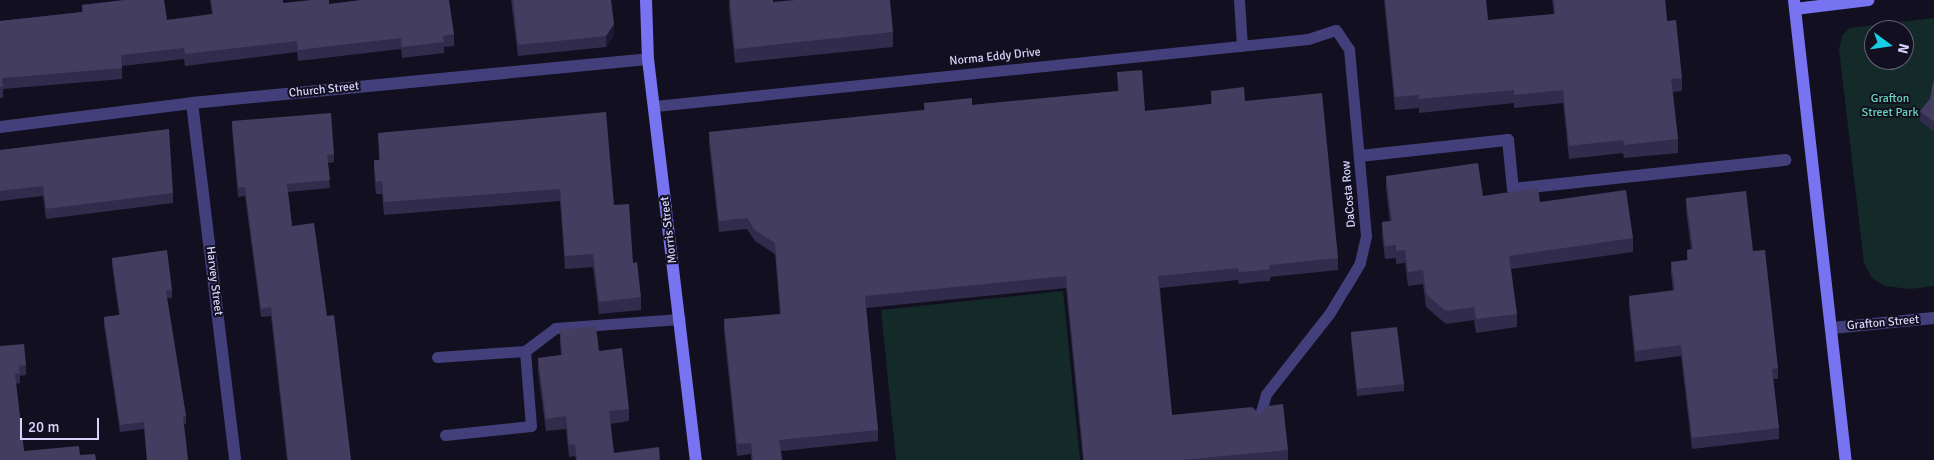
<!DOCTYPE html>
<style>
body{margin:0}
#map{position:relative;width:1934px;height:460px;overflow:hidden;background:#121020;font-family:Signika,sans-serif}
div>[style]{position:absolute}
.green>*{inset:0;background:#132a29}
.lane>*{height:11px;margin:-5.5px;padding:0 5.5px;transform-origin:5.5px;border-radius:5.5px;background:#423f7b}
.street>*{height:12px;margin:-6px;padding:0 6px;transform-origin:6px;border-radius:6px;background:#423f7b}
.secondary>*{height:12px;margin:-6px;padding:0 6px;transform-origin:6px;border-radius:6px;background:#7874f1}
.wall>*{inset:0;background:#312b4c}
.shaded-wall>*{inset:0;background:#1d1833}
.building>*{inset:0;background:#433d5f}
span{translate:-50% -50%;white-space:nowrap;text-align:center;line-height:1.15;-webkit-text-stroke:4px #121020;paint-order:stroke}
.street-label{font-size:12px;color:#d8d3fb}
.park-label{font-size:12px;color:#67d3b8}
.north{position:absolute;left:1864px;top:20px;width:50px;height:50px;box-sizing:border-box;background:#121020;border:1px solid #615e78;border-radius:50%;rotate:104deg;font-size:14px;font-weight:700;line-height:20px;text-align:center;color:#d8d3fb}
.north::after{content:'';display:block;margin:auto;width:18px;height:22px;background:#17cee3;clip-path:polygon(50% 0,100% 100%,50% 72%,0 100%)}
.scale{position:absolute;left:20px;top:418px;width:79px;height:22px;box-sizing:border-box;border:2px solid #d8d3fb;border-top:0;padding-left:6px;font-size:15px;line-height:18px;white-space:nowrap;color:#d8d3fb;-webkit-text-stroke:4px #121020;paint-order:stroke}
</style>
<div id="map">
<div class="green">
<div style="clip-path:polygon(evenodd,1934px 18px,1934px 286px,1910px 289px,1885px 286px,1872px 278px,1864px 263px,1839px 49px,1842px 36px,1850px 28px,1934px 18px,1874px 30px,1904px 30px,1904px 60px,1874px 60px,1874px 30px)"></div>
<div style="clip-path:polygon(1063px 291px,1080px 460px,896px 460px,881px 310px)"></div>
</div>
<div class="lane">
<div style="left:1239px;top:0;width:46px;rotate:86.3deg"></div>
<div style="left:655px;top:106px;width:656px;rotate:-5.86deg"></div>
<div style="left:1308px;top:39px;width:29px;rotate:-18deg"></div>
<div style="left:1336px;top:30px;width:23px;rotate:56deg"></div>
<div style="left:1349px;top:49px;width:188px;rotate:84.8deg"></div>
<div style="left:1366px;top:236px;width:28px;rotate:103deg"></div>
<div style="left:1360px;top:263px;width:27px;rotate:121deg"></div>
<div style="left:1346px;top:286px;width:33px;rotate:121deg"></div>
<div style="left:1329px;top:314px;width:102px;rotate:128.2deg"></div>
<div style="left:1266px;top:394px;width:25px;rotate:106deg"></div>
<div style="left:437px;top:357px;width:88px;rotate:-3.9deg"></div>
<div style="left:445px;top:435px;width:86px;rotate:-6deg"></div>
<div style="left:531px;top:426px;width:75px;rotate:-94.6deg"></div>
<div style="left:525px;top:351px;width:38px;rotate:-37deg"></div>
<div style="left:555px;top:328px;width:125px;rotate:-4.1deg"></div>
</div>
<div class="street">
<div style="left:192px;top:103px;width:360px;rotate:83.1deg"></div>
<div style="left:0;top:127px;width:193px;rotate:-7.1deg"></div>
<div style="left:192px;top:103px;width:458px;rotate:-5.5deg"></div>
<div style="left:1360px;top:156px;width:149px;rotate:-6.2deg"></div>
<div style="left:1508px;top:140px;width:49px;rotate:84.2deg"></div>
<div style="left:1513px;top:189px;width:274px;rotate:-6.1deg"></div>
<div style="left:1832px;top:328px;width:102px;rotate:-5.6deg"></div>
</div>
<div class="secondary">
<div style="left:646px;top:0;width:59px;rotate:88.1deg"></div>
<div style="left:648px;top:59px;width:404px;rotate:83.2deg"></div>
<div style="left:1794px;top:0;width:463px;rotate:83.6deg"></div>
<div style="left:1795px;top:9px;width:74px;rotate:-7deg"></div>
</div>
<div class="wall">
<div style="clip-path:polygon(124px 0,164px 0,167px 20px,212px 14px,210px 0,283px 0,283px 3px,329px 4px,454px 34px,454px 46px,444px 47px,444px 53px,402px 58px,401px 49px,298px 61px,297px 52px,185px 66px,184px 59px,122px 66px,122px 79px,3px 89px,3px 98px,0 98px,0 21px,82px 12px,82px 5px)"></div>
<div style="clip-path:polygon(511px 0,611px 0,614px 35px,606px 47px,518px 56px)"></div>
<div style="clip-path:polygon(729px 0,773px 0,773px 2px,893px 32px,893px 47px,735px 63px,729px 10px)"></div>
<div style="clip-path:polygon(1384px 0,1486px 0,1488px 20px,1554px 14px,1552px 0,1665px 0,1667px 21px,1682px 78px,1682px 91px,1673px 92px,1678px 139px,1678px 153px,1624px 158px,1623px 153px,1569px 159px,1563px 103px,1514px 108px,1514px 103px,1419px 113px,1419px 108px,1395px 110px)"></div>
<div style="clip-path:polygon(1117px 72px,1145px 111px,1211px 104px,1211px 91px,1245px 101px,1338px 258px,1338px 270px,1270px 277px,1270px 281px,1254px 282px,1239px 284px,1238px 280px,1160px 288px,1172px 415px,1288px 450px,1288px 460px,1083px 460px,1066px 288px,866px 308px,878px 430px,878px 441px,781px 451px,782px 460px,751px 460px,751px 454px,737px 456px,724px 331px,724px 319px,780px 314px,775px 254px,755px 241px,747px 229px,719px 232px,709px 143px,709px 132px,924px 110px,924px 103px,972px 105px,1118px 91px)"></div>
<div style="clip-path:polygon(1934px 82px,1934px 132px,1920px 121px,1920px 111px,1930px 99px)"></div>
<div style="clip-path:polygon(232px 121px,334px 154px,334px 162px,328px 163px,330px 188px,288px 192px,292px 226px,327px 316px,351px 460px,287px 460px,271px 316px,261px 317px,245px 196px,238px 197px,232px 129px)"></div>
<div style="clip-path:polygon(378px 133px,614px 205px,633px 263px,641px 297px,641px 310px,599px 314px,593px 267px,565px 269px,560px 201px,384px 215px,382px 194px,376px 194px,374px 173px,374px 160px,379px 160px)"></div>
<div style="clip-path:polygon(0 150px,173px 193px,173px 203px,46px 219px,43px 196px,0 201px,0 205px)"></div>
<div style="clip-path:polygon(1386px 176px,1483px 196px,1540px 202px,1633px 238px,1633px 252px,1511px 269px,1517px 314px,1517px 327px,1476px 333px,1474px 320px,1446px 324px,1426px 307px,1423px 284px,1408px 286px,1405px 263px,1396px 264px,1396px 258px,1385px 259px,1382px 235px,1382px 222px,1390px 221px,1386px 189px)"></div>
<div style="clip-path:polygon(1686px 198px,1753px 251px,1778px 368px,1778px 379px,1773px 379px,1779px 428px,1779px 439px,1692px 449px,1681px 356px,1635px 362px,1629px 307px,1629px 296px,1673px 291px,1671px 273px,1671px 262px,1687px 260px,1687px 250px,1691px 249px,1686px 209px)"></div>
<div style="clip-path:polygon(112px 258px,172px 290px,172px 298px,167px 298px,186px 416px,186px 424px,184px 424px,188px 460px,147px 460px,144px 429px,120px 432px,104px 325px,104px 317px,119px 315px,112px 265px)"></div>
<div style="clip-path:polygon(560px 330px,599px 351px,629px 409px,629px 421px,610px 424px,614px 453px,660px 460px,576px 460px,575px 456px,569px 457px,566px 429px,546px 431px,538px 371px,538px 358px,561px 355px,560px 343px)"></div>
<div style="clip-path:polygon(1351px 332px,1404px 384px,1404px 391px,1357px 396px,1351px 339px)"></div>
<div style="clip-path:polygon(0 346px,26px 365px,26px 375px,20px 376px,20px 383px,16px 384px,24px 451px,80px 455px,0 460px)"></div>
</div>
<div class="shaded-wall">
<div style="clip-path:polygon(614px 24px,614px 35px,606px 47px,606px 36px)"></div>
</div>
<div class="building">
<div style="clip-path:polygon(125px 0,164px 0,167px 20px,213px 14px,211px 0,283px 0,283px 3px,311px 0,329px 0,329px 4px,361px 0,449px 0,454px 34px,443px 36px,444px 42px,402px 47px,401px 38px,298px 50px,297px 41px,185px 54px,184px 48px,121px 55px,122px 68px,2px 78px,3px 87px,0 87px,0 21px,83px 12px,82px 5px)"></div>
<div style="clip-path:polygon(513px 0,611px 0,614px 24px,606px 36px,518px 45px)"></div>
<div style="clip-path:polygon(730px 0,773px 0,773px 2px,795px 0,890px 0,893px 32px,735px 49px)"></div>
<div style="clip-path:polygon(1385px 0,1486px 0,1488px 20px,1555px 14px,1554px 0,1665px 0,1667px 21px,1676px 20px,1682px 78px,1671px 79px,1678px 139px,1624px 145px,1623px 140px,1569px 146px,1563px 90px,1514px 95px,1514px 90px,1419px 99px,1419px 95px,1395px 97px)"></div>
<div style="clip-path:polygon(1142px 70px,1145px 111px,1212px 104px,1211px 91px,1244px 87px,1245px 101px,1322px 93px,1338px 258px,1269px 265px,1270px 269px,1254px 271px,1239px 272px,1238px 268px,1158px 276px,1172px 415px,1252px 407px,1260px 414px,1267px 406px,1283px 404px,1288px 450px,1182px 460px,1084px 460px,1066px 276px,865px 296px,878px 430px,779px 440px,782px 460px,753px 460px,751px 443px,737px 444px,724px 319px,781px 314px,775px 243px,755px 230px,747px 218px,719px 221px,709px 132px,925px 110px,924px 103px,972px 98px,972px 105px,1119px 91px,1117px 72px)"></div>
<div style="clip-path:polygon(1933px 82px,1934px 82px,1934px 122px,1920px 111px,1930px 99px)"></div>
<div style="clip-path:polygon(606px 112px,614px 205px,629px 204px,633px 263px,637px 262px,641px 297px,599px 302px,593px 254px,565px 256px,560px 189px,384px 202px,382px 181px,376px 182px,374px 160px,380px 160px,378px 133px)"></div>
<div style="clip-path:polygon(331px 113px,334px 154px,327px 155px,330px 180px,287px 184px,292px 226px,314px 223px,327px 316px,334px 315px,351px 460px,288px 460px,271px 307px,261px 309px,245px 187px,238px 188px,232px 121px)"></div>
<div style="clip-path:polygon(169px 129px,173px 193px,46px 209px,43px 186px,0 191px,0 150px)"></div>
<div style="clip-path:polygon(1478px 163px,1483px 196px,1538px 188px,1540px 202px,1626px 190px,1633px 238px,1509px 256px,1517px 314px,1476px 319px,1474px 307px,1446px 311px,1426px 294px,1423px 270px,1408px 272px,1405px 250px,1396px 251px,1396px 245px,1385px 246px,1382px 222px,1392px 221px,1386px 176px)"></div>
<div style="clip-path:polygon(1746px 191px,1753px 251px,1765px 250px,1778px 368px,1772px 369px,1779px 428px,1692px 438px,1681px 345px,1635px 351px,1629px 296px,1675px 290px,1671px 262px,1688px 260px,1687px 250px,1693px 249px,1686px 198px)"></div>
<div style="clip-path:polygon(167px 250px,172px 290px,166px 291px,186px 416px,183px 417px,188px 460px,147px 460px,144px 422px,120px 425px,104px 317px,120px 315px,112px 258px)"></div>
<div style="clip-path:polygon(596px 326px,599px 351px,622px 348px,629px 409px,609px 411px,614px 453px,659px 447px,660px 460px,577px 460px,575px 444px,569px 445px,566px 416px,546px 419px,538px 358px,562px 355px,560px 330px)"></div>
<div style="clip-path:polygon(1397px 327px,1404px 384px,1357px 389px,1351px 332px)"></div>
<div style="clip-path:polygon(24px 344px,26px 365px,19px 366px,20px 373px,15px 374px,24px 451px,79px 446px,80px 455px,95px 454px,96px 460px,0 460px,0 346px)"></div>
</div>
<div class="street-label">
<span style="left:995px;top:57px;rotate:-6deg">Norma Eddy Drive</span>
<span style="left:324px;top:90px;rotate:-6deg">Church Street</span>
<span style="left:1349px;top:194px;rotate:-95deg">DaCosta Row</span>
<span style="left:669px;top:230px;rotate:-97deg">Morris Street</span>
<span style="left:214px;top:281px;rotate:83deg">Harvey Street</span>
<span style="left:1883px;top:323px;rotate:-5deg">Grafton Street</span>
</div>
<div class="park-label">
<span style="left:1890px;top:106px">Grafton<br>Street Park</span>
</div>
<div class="north">N</div>
<div class="scale">20 m</div>
</div>
